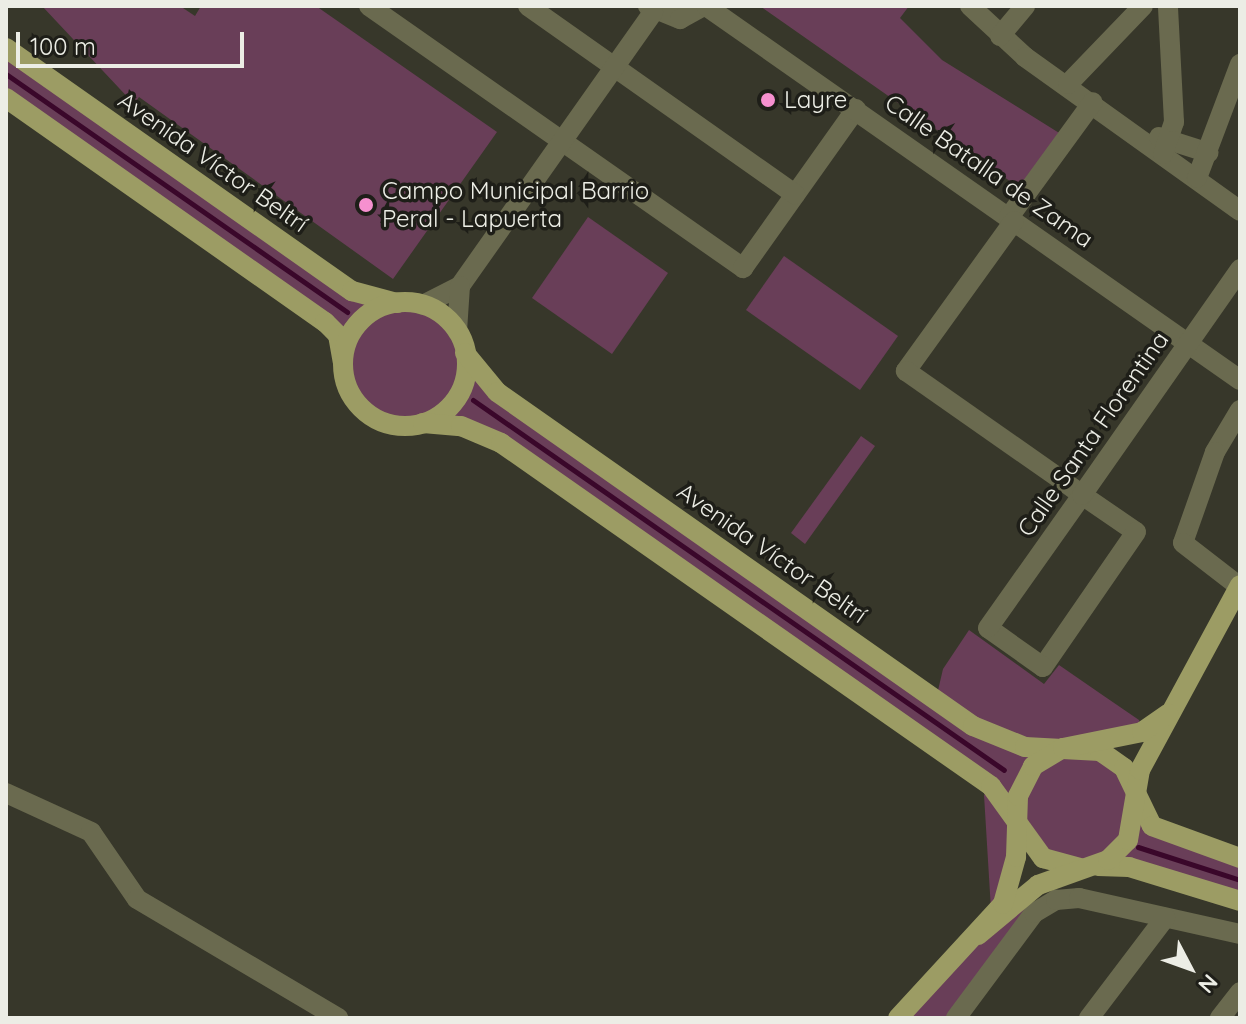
<!DOCTYPE html>
<meta charset="utf-8">
<style>
body{margin:0}
#map{position:relative;width:1246px;height:1024px;overflow:hidden;background:#37372a;font-family:Quicksand,sans-serif}
div>[style]{position:absolute}
.green>*{inset:0;background:#693e58}
.stream>*{height:5px;margin:-2.5px;padding:0 2.5px;transform-origin:2.5px;border-radius:2.5px;background:#3a072a}
.minor>*{height:20px;margin:-10px;padding:0 10px;transform-origin:10px;border-radius:10px;background:#6a6a4f}
.major>*{height:20px;margin:-10px;padding:0 10px;transform-origin:10px;border-radius:10px;background:#9c9c64}
.major>.ring{margin:-10px;padding:0;box-sizing:content-box;background:none;border:20px solid #9c9c64;border-radius:50%}
.dots>*{width:22px;height:22px;translate:-50% -50%;box-sizing:border-box;border:4px solid #1e1e18;border-radius:50%}
span{translate:-50% -50%;white-space:nowrap;text-align:center;line-height:1.15;-webkit-text-stroke:7px #1e1e18;paint-order:stroke}
.poi-label{font-size:24px;color:#ecede5}
.left{translate:0 -50%;text-align:left}
.street-label{font-size:24px;color:#ecede5}
.frame{position:absolute;inset:0;border:8px solid #ecede5;pointer-events:none}
.north{position:absolute;left:1150px;top:928px;width:80px;height:80px;-webkit-text-stroke:6px #1e1e18;paint-order:stroke;rotate:131deg;font-size:22px;font-weight:700;line-height:32px;text-align:center;color:#ecede5}
.north::after{content:'';display:block;margin:auto;width:28px;height:36px;background:#ecede5;clip-path:polygon(50% 0,100% 100%,50% 72%,0 100%)}
.scale{position:absolute;left:16px;top:32px;width:228px;height:36px;box-sizing:border-box;border:4px solid #ecede5;border-top:0;padding-left:10px;font-size:24px;line-height:28px;white-space:nowrap;color:#ecede5;-webkit-text-stroke:6px #1e1e18;paint-order:stroke}
</style>
<div id="map">
<div class="green">
<div style="clip-path:polygon(42px 6px,180px 6px,195px 16px,201px 6px,316px 6px,497px 132px,393px 279px,139px 97px,134px 104px)"></div>
<div style="clip-path:polygon(760px 6px,909px 6px,900px 18px,942px 60px,1064px 136px,1024px 191px)"></div>
<div style="clip-path:polygon(6px 48px,352px 291px,440px 313px,471px 364px,936px 699px,943px 669px,969px 630px,1044px 684px,1059px 665px,1101px 694px,1139px 720px,1142px 732px,1100px 751px,1143px 814px,1240px 858px,1240px 900px,1090px 867px,1029px 844px,991px 910px,984px 795px,991px 786px,501px 443px,370px 415px,348px 388px,341px 343px,6px 98px)"></div>
<div style="clip-path:polygon(588px 217px,668px 273px,612px 354px,532px 298px)"></div>
<div style="clip-path:polygon(784px 256px,898px 336px,860px 390px,746px 310px)"></div>
<div style="clip-path:polygon(861px 436px,875px 446px,805px 544px,791px 533px)"></div>
<div style="clip-path:polygon(1019px 900px,1034px 913px,956px 1018px,898px 1018px)"></div>
</div>
<div class="stream">
<div style="left:6px;top:74px;width:416px;rotate:34.9deg"></div>
<div style="left:473px;top:400px;width:647px;rotate:34.87deg"></div>
<div style="left:1138px;top:847px;width:107px;rotate:17.9deg"></div>
</div>
<div class="minor">
<div style="left:369px;top:6px;width:457px;rotate:35deg"></div>
<div style="left:743px;top:268px;width:195px;rotate:-54.6deg"></div>
<div style="left:528px;top:6px;width:327px;rotate:35.2deg"></div>
<div style="left:648px;top:6px;width:35px;rotate:22deg"></div>
<div style="left:680px;top:19px;width:26px;rotate:-29deg"></div>
<div style="left:706px;top:6px;width:652px;rotate:35.01deg"></div>
<div style="left:970px;top:6px;width:75px;rotate:42.8deg"></div>
<div style="left:1025px;top:57px;width:264px;rotate:35.6deg"></div>
<div style="left:1000px;top:36px;width:39px;rotate:-50deg"></div>
<div style="left:1068px;top:84px;width:108px;rotate:-46.1deg"></div>
<div style="left:1159px;top:137px;width:52px;rotate:17.7deg"></div>
<div style="left:1163px;top:154px;width:34px;rotate:-71deg"></div>
<div style="left:1174px;top:122px;width:116px;rotate:-93deg"></div>
<div style="left:1197px;top:178px;width:122px;rotate:-69.3deg"></div>
<div style="left:1009px;top:217px;width:142px;rotate:-53.9deg"></div>
<div style="left:1014px;top:221px;width:185px;rotate:125.8deg"></div>
<div style="left:906px;top:371px;width:192px;rotate:35deg"></div>
<div style="left:1063px;top:481px;width:24px;rotate:36deg"></div>
<div style="left:1082px;top:495px;width:65px;rotate:34.4deg"></div>
<div style="left:1136px;top:532px;width:164px;rotate:124.6deg"></div>
<div style="left:1043px;top:667px;width:67px;rotate:-144.7deg"></div>
<div style="left:988px;top:628px;width:163px;rotate:-54.7deg"></div>
<div style="left:1082px;top:495px;width:276px;rotate:-55deg"></div>
<div style="left:423px;top:305px;width:42px;rotate:-27.2deg"></div>
<div style="left:460px;top:286px;width:335px;rotate:-54.8deg"></div>
<div style="left:457px;top:331px;width:45px;rotate:-86.2deg"></div>
<div style="left:1240px;top:410px;width:49px;rotate:120.8deg"></div>
<div style="left:1215px;top:452px;width:96px;rotate:109.4deg"></div>
<div style="left:1183px;top:543px;width:72px;rotate:37.7deg"></div>
<div style="left:6px;top:793px;width:94px;rotate:24.6deg"></div>
<div style="left:91px;top:832px;width:81px;rotate:55.5deg"></div>
<div style="left:137px;top:899px;width:234px;rotate:30.6deg"></div>
<div style="left:956px;top:1018px;width:131px;rotate:-53.4deg"></div>
<div style="left:1034px;top:913px;width:26px;rotate:-31deg"></div>
<div style="left:1056px;top:900px;width:23px;rotate:-5deg"></div>
<div style="left:1079px;top:898px;width:165px;rotate:12.6deg"></div>
<div style="left:1089px;top:1018px;width:126px;rotate:-52.8deg"></div>
<div style="left:1220px;top:1018px;width:33px;rotate:-52deg"></div>
</div>
<div class="major">
<div style="left:6px;top:48px;width:423px;rotate:35.1deg"></div>
<div style="left:352px;top:291px;width:47px;rotate:14.9deg"></div>
<div style="left:6px;top:98px;width:390px;rotate:35.1deg"></div>
<div style="left:325px;top:322px;width:18px;rotate:45deg"></div>
<div style="left:338px;top:335px;width:27px;rotate:80deg"></div>
<div class="ring" style="left:343px;top:302px;width:104px;height:104px"></div>
<div style="left:465px;top:353px;width:50px;rotate:50.6deg"></div>
<div style="left:497px;top:392px;width:581px;rotate:35.06deg"></div>
<div style="left:973px;top:726px;width:56px;rotate:22deg"></div>
<div style="left:1025px;top:747px;width:75px;rotate:3.1deg"></div>
<div style="left:1100px;top:751px;width:29px;rotate:35deg"></div>
<div style="left:1124px;top:768px;width:64px;rotate:64.2deg"></div>
<div style="left:1152px;top:826px;width:94px;rotate:20deg"></div>
<div style="left:423px;top:423px;width:38px;rotate:5deg"></div>
<div style="left:461px;top:426px;width:43px;rotate:23deg"></div>
<div style="left:501px;top:443px;width:598px;rotate:34.99deg"></div>
<div style="left:991px;top:786px;width:89px;rotate:54.2deg"></div>
<div style="left:1043px;top:858px;width:39px;rotate:15deg"></div>
<div style="left:1098px;top:866px;width:31px;rotate:2deg"></div>
<div style="left:1129px;top:867px;width:116px;rotate:17deg"></div>
<div style="left:978px;top:935px;width:78px;rotate:-39.8deg"></div>
<div style="left:1038px;top:885px;width:74px;rotate:-19.7deg"></div>
<div style="left:1108px;top:860px;width:28px;rotate:-45deg"></div>
<div style="left:1128px;top:840px;width:71px;rotate:-80.3deg"></div>
<div style="left:1140px;top:770px;width:210px;rotate:-61.6deg"></div>
<div style="left:898px;top:1018px;width:155px;rotate:-47.4deg"></div>
<div style="left:1003px;top:904px;width:49px;rotate:-74.5deg"></div>
<div style="left:1016px;top:857px;width:61px;rotate:-88.1deg"></div>
<div style="left:1018px;top:796px;width:34px;rotate:-63deg"></div>
<div style="left:1033px;top:766px;width:35px;rotate:-31deg"></div>
<div style="left:1063px;top:748px;width:81px;rotate:-11.4deg"></div>
<div style="left:1142px;top:732px;width:32px;rotate:-35deg"></div>
</div>
<div class="dots">
<div style="left:768px;top:100px;background:#f690cf"></div>
<div style="left:366px;top:205px;background:#f690cf"></div>
</div>
<div class="poi-label">
<span class="left" style="left:784px;top:100px">Layre</span>
<span class="left" style="left:382px;top:205px">Campo Municipal Barrio<br>Peral - Lapuerta</span>
</div>
<div class="street-label">
<span style="left:213px;top:162px;rotate:35deg">Avenida Víctor Beltrí</span>
<span style="left:989px;top:171px;rotate:35deg">Calle Batalla de Zama</span>
<span style="left:1093px;top:434px;rotate:-55deg">Calle Santa Florentina</span>
<span style="left:772px;top:553px;rotate:35deg">Avenida Víctor Beltrí</span>
</div>
<div class="frame"></div>
<div class="north">N</div>
<div class="scale">100 m</div>
</div>
